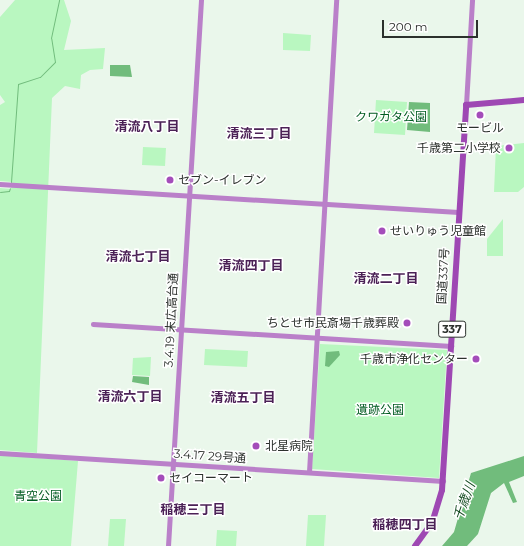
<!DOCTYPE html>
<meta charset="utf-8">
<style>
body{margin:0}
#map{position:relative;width:524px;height:546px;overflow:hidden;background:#eaf7eb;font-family:Montserrat,"Noto Sans JP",sans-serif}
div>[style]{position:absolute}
.green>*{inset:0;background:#b9f7c0}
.water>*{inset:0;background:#71bc7c}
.stream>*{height:1px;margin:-0.5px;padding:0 0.5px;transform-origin:0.5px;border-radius:0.5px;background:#71bc7c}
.secondary>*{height:4.5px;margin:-2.25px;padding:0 2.25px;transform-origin:2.25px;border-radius:2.25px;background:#ba80c9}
.highway>*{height:6px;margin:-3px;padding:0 3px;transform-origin:3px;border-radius:3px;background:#9e48b3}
.dots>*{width:11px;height:11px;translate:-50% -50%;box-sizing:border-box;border:2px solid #fff;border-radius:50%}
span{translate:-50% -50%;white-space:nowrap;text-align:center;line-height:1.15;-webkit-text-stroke:3px #fff;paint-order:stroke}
.shield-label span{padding:1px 3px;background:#fff;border:1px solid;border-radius:3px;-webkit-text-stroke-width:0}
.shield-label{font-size:11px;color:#2c312d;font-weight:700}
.park-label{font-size:12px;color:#025c22}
.poi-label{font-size:12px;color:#2c312d}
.right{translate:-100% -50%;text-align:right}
.left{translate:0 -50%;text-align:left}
.street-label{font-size:12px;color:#2c312d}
.neighbourhood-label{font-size:13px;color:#4b2156;font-weight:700}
.water-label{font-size:13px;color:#164c22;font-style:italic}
.scale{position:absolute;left:382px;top:20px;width:96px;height:18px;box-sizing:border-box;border:2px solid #2c312d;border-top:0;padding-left:5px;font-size:12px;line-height:14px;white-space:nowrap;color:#2c312d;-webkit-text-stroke:3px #fff;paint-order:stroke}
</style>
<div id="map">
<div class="green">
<div style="clip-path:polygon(15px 0,64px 0,71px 21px,64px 50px,105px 48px,103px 69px,90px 70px,81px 75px,80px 89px,65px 86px,52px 98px,37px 453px,0 450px,0 188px,11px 189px,12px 182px,0 181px,0 105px,5px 102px,0 95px,0 17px)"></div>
<div style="clip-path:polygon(283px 33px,311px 35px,310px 51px,283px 50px)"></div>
<div style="clip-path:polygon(376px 100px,407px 102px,405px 135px,374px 133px)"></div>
<div style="clip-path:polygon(524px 143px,524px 187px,518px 192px,494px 192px,496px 146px)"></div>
<div style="clip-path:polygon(143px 147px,166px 148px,165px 166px,142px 165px)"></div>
<div style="clip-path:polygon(503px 219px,503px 256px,487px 256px,487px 239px)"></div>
<div style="clip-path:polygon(320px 344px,447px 350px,439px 478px,312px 469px)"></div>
<div style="clip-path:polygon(205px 349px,248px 351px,247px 367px,204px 365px)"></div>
<div style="clip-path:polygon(151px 357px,150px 376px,132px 375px,133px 358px)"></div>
<div style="clip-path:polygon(0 455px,78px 461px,71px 546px,0 546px)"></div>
<div style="clip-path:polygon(308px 515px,326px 515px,324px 546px,306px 546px)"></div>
<div style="clip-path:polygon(110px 519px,126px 519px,124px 546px,108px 546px)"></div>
<div style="clip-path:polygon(217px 530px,237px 531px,236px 546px,216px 546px)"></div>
</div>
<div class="water">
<div style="clip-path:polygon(110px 65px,130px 65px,132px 77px,110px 76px)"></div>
<div style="clip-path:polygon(409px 102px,430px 103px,430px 132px,407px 130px)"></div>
<div style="clip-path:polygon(339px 351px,340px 355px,329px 367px,325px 366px,326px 352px)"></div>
<div style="clip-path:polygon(133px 376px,149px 377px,149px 385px,132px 382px)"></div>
<div style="clip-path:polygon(524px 456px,524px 476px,509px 482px,517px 502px,513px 503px,504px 483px,491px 493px,478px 534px,467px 546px,442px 546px,454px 532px,471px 473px)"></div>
</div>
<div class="stream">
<div style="left:11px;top:182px;width:98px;rotate:-85.9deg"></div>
<div style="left:18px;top:84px;width:23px;rotate:-18deg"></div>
<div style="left:40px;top:77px;width:21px;rotate:-45deg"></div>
<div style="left:55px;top:62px;width:24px;rotate:-99deg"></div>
<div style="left:51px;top:38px;width:39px;rotate:-78deg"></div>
<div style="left:0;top:192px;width:9px;rotate:-6deg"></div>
<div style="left:9px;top:191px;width:3px;rotate:-72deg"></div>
</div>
<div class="secondary">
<div style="left:466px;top:105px;width:105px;rotate:-86.7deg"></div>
<div style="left:0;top:184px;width:459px;rotate:3.5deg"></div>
<div style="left:93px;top:324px;width:359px;rotate:3.5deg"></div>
<div style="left:0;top:453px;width:444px;rotate:3.6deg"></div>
<div style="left:309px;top:472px;width:473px;rotate:-86.7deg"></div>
<div style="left:168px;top:546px;width:547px;rotate:-86.54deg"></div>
</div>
<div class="highway">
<div style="left:415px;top:546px;width:29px;rotate:-54deg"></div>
<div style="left:432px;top:523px;width:34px;rotate:-73deg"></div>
<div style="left:442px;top:490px;width:386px;rotate:-86.4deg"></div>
<div style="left:466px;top:105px;width:58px;rotate:-4.9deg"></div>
</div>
<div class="dots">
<div style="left:480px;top:115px;background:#a44dba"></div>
<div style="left:509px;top:148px;background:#a44dba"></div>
<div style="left:170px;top:180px;background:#a44dba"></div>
<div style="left:382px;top:231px;background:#a44dba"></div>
<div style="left:407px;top:323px;background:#a44dba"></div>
<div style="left:476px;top:359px;background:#a44dba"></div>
<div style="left:256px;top:446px;background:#a44dba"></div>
<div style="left:161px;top:478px;background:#a44dba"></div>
</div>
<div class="shield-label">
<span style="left:452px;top:329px">337</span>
</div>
<div class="park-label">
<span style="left:391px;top:117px">クワガタ公園</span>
<span style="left:380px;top:410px">遺跡公園</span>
<span style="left:38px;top:496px">青空公園</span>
</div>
<div class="poi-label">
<span style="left:480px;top:128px">モービル</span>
<span class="right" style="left:501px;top:148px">千歳第二小学校</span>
<span class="left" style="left:178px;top:180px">セブン-イレブン</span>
<span class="left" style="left:390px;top:231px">せいりゅう児童館</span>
<span class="right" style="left:399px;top:323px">ちとせ市民斎場千歳葬殿</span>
<span class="right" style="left:468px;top:359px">千歳市浄化センター</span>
<span class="left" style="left:265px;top:446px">北星病院</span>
<span class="left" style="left:169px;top:478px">セイコーマート</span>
</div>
<div class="street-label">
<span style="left:443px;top:276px;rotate:-87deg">国道337号</span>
<span style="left:171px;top:320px;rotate:-87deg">3.4.19 末広高台通</span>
<span style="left:210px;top:456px;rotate:4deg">3.4.17 29号通</span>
</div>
<div class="neighbourhood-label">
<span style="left:147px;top:126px">清流八丁目</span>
<span style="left:259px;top:133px">清流三丁目</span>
<span style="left:138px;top:256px">清流七丁目</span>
<span style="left:251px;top:265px">清流四丁目</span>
<span style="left:386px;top:278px">清流二丁目</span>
<span style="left:130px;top:396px">清流六丁目</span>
<span style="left:243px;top:397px">清流五丁目</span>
<span style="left:193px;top:509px">稲穂三丁目</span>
<span style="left:405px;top:524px">稲穂四丁目</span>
</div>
<div class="water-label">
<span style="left:464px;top:501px;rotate:-70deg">千歳川</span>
</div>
<div class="scale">200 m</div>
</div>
